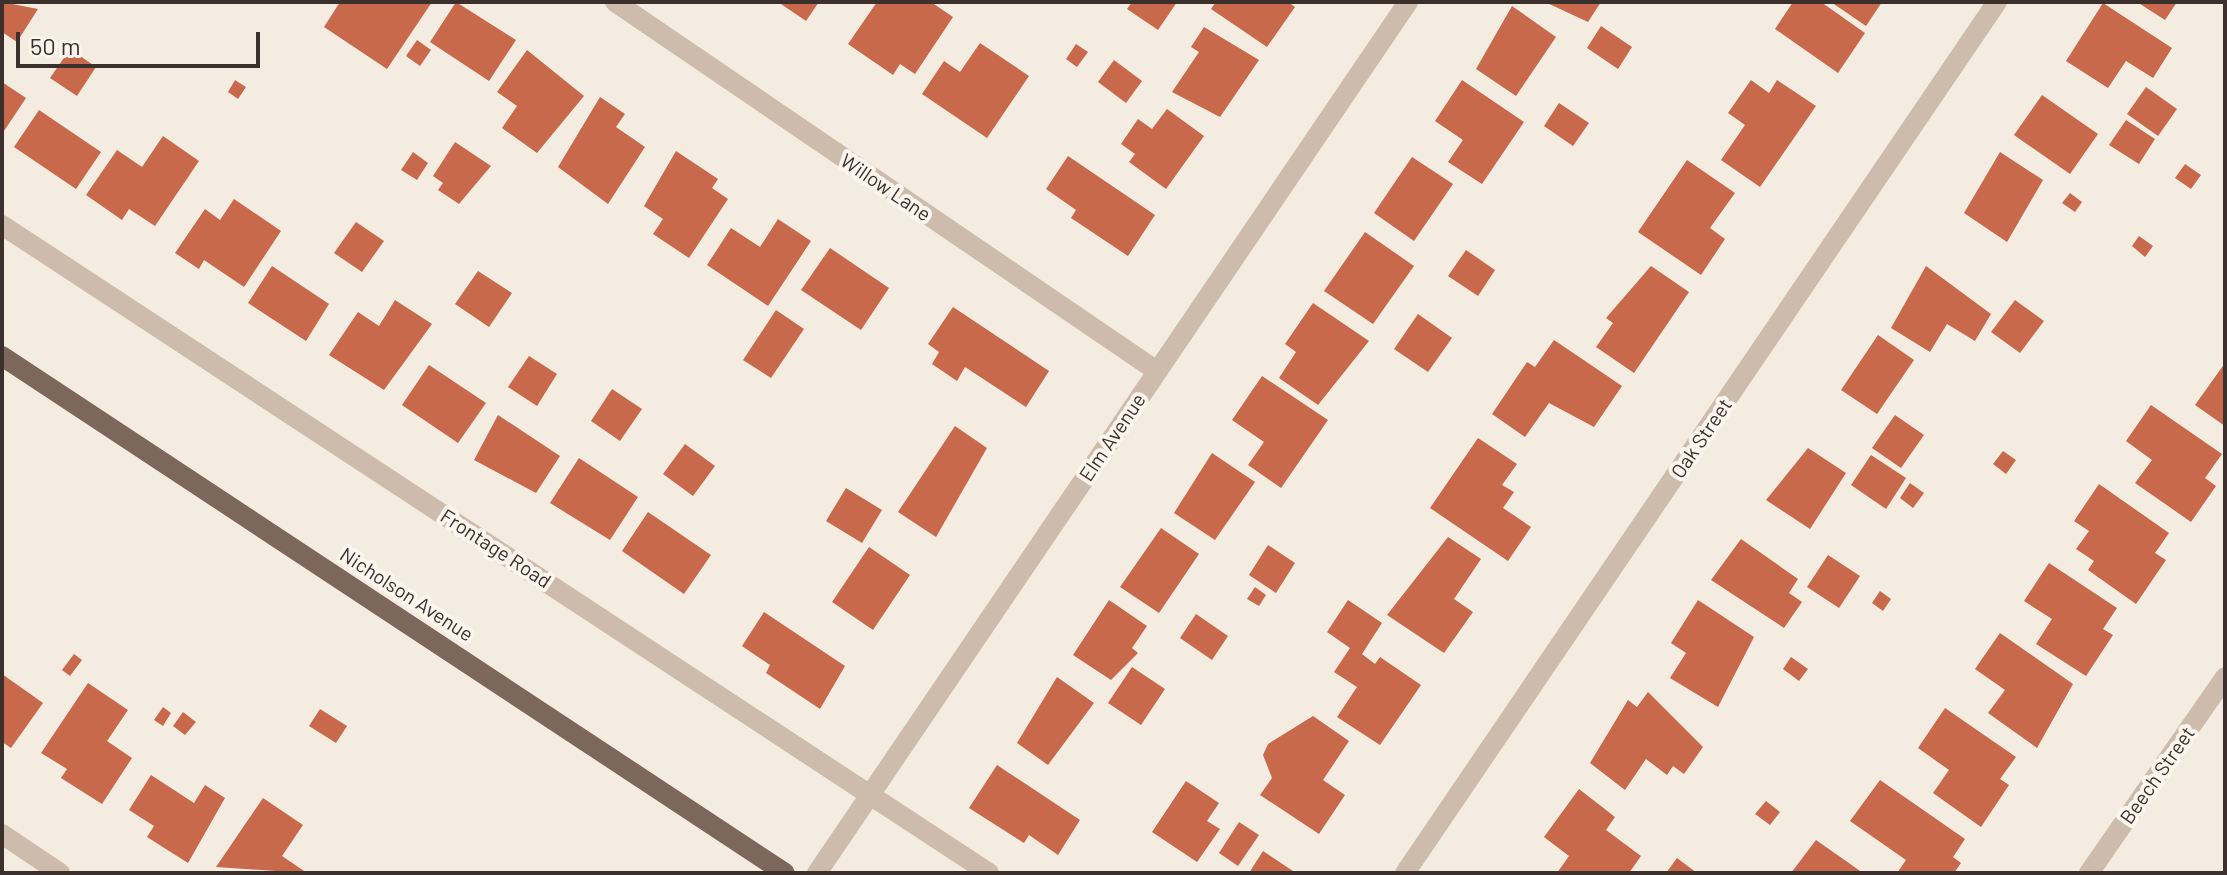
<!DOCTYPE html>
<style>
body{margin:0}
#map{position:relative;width:2227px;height:875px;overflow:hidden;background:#f4ebe1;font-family:Barlow,sans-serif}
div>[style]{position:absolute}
.building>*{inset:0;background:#c8694b}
.minor>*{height:20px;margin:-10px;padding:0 10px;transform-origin:10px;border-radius:10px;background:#cdbbac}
.major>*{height:20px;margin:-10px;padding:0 10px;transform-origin:10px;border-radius:10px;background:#7d675c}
span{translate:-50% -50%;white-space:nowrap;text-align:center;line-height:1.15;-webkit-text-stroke:8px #fbf5ee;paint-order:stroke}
.street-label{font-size:20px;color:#3b302b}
.frame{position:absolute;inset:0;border:4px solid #3b302b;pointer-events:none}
.scale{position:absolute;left:16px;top:32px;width:244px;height:36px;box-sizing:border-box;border:4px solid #3b302b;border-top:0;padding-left:10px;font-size:24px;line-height:28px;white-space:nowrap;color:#3b302b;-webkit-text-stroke:6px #fbf5ee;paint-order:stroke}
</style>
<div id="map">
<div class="building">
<div style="clip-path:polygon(2px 2px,38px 9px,17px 42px,2px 32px)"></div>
<div style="clip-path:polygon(340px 2px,432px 2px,387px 69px,324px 27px)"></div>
<div style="clip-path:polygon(456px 2px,516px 40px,489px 81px,430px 42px)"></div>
<div style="clip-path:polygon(778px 2px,819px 2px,806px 21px)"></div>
<div style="clip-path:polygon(877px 2px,931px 2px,953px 17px,915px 74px,900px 64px,893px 75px,848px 44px)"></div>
<div style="clip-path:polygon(1132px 2px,1177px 2px,1158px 30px,1127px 9px)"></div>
<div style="clip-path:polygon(1216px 2px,1288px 2px,1295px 7px,1267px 47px,1211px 9px)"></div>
<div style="clip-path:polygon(1545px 2px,1601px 2px,1588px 22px)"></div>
<div style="clip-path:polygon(1793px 2px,1821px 2px,1865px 33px,1838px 73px,1775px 29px)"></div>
<div style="clip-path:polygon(1831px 2px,1882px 2px,1866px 26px)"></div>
<div style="clip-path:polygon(2137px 2px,2177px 2px,2165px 20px)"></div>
<div style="clip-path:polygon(2103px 3px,2172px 48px,2153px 78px,2126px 61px,2108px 88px,2066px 61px)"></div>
<div style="clip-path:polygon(1512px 6px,1556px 37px,1516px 96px,1476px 69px)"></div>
<div style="clip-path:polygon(1601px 26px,1632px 47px,1618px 69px,1587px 48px)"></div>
<div style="clip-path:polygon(1204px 27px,1259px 60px,1220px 117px,1172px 92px,1199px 52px,1191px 47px)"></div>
<div style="clip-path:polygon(417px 40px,431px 50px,420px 66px,406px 56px)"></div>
<div style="clip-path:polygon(980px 43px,1029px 76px,987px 138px,922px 94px,944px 61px,960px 72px)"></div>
<div style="clip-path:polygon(1076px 44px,1088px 52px,1077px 67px,1066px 59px)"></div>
<div style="clip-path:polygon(70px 49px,96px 67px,77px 96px,50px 78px)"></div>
<div style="clip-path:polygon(527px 50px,584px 96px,537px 153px,502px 128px,517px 106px,497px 92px)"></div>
<div style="clip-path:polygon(1114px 60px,1142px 81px,1126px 103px,1098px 82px)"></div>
<div style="clip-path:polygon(235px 80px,246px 87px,238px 99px,228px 92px)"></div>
<div style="clip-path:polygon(1462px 80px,1524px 122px,1482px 184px,1448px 162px,1463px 140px,1435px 121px)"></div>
<div style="clip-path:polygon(1751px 80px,1769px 93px,1777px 80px,1816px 106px,1760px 187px,1721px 160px,1745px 125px,1728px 113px)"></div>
<div style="clip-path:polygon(2px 82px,26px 98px,2px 134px)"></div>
<div style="clip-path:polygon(2146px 87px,2177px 109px,2158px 136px,2127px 114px)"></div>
<div style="clip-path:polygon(2042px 95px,2098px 134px,2070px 174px,2014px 135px)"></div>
<div style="clip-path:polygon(600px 97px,625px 114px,616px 127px,645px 147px,608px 204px,558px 167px)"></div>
<div style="clip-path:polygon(1559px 103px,1589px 123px,1573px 146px,1544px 126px)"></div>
<div style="clip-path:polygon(1167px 109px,1204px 136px,1166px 189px,1129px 162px,1135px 154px,1121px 144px,1138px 119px,1152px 129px)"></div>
<div style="clip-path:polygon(39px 110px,101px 152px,76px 189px,14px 147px)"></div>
<div style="clip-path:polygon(2126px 120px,2155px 139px,2139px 164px,2109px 145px)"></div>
<div style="clip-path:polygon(163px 136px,199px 161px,155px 226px,129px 209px,122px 220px,86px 195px,117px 150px,142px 167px)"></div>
<div style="clip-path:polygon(455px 142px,491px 166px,459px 204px,438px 190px,443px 183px,433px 176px)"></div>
<div style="clip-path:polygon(676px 151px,718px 179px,712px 188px,728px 199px,689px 258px,653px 234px,663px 219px,644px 206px)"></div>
<div style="clip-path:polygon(413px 152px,428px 163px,417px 180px,401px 170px)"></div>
<div style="clip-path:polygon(2000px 152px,2043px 180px,2007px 242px,1964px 213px)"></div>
<div style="clip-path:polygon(1068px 156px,1155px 215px,1128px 256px,1071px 218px,1076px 210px,1046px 189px)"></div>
<div style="clip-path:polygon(1412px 157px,1453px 184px,1414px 241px,1374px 213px)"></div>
<div style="clip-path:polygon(1687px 160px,1735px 193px,1710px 228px,1725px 239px,1701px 275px,1638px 232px)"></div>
<div style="clip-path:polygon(2185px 164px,2201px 175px,2191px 189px,2175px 178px)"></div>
<div style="clip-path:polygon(2070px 193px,2082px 202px,2075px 212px,2062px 203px)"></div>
<div style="clip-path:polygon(234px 199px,281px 231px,244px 287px,204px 260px,199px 269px,175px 253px,205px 209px,220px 220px)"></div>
<div style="clip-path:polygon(778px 219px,811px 241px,768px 306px,707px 265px,731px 228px,760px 247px)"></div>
<div style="clip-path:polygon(356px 222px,384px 241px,362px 272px,334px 253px)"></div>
<div style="clip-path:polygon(1365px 232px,1414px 266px,1373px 324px,1324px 291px)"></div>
<div style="clip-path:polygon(2139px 236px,2153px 246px,2145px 257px,2132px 246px)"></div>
<div style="clip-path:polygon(830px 248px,889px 288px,861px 330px,801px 290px)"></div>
<div style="clip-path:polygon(1466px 250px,1495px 270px,1478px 296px,1448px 276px)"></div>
<div style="clip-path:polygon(272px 266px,329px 304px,306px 341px,248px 303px)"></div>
<div style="clip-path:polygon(1651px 266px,1689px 292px,1634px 373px,1596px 347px,1613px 323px,1606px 318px)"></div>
<div style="clip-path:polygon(1926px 266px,1991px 314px,1975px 341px,1947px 324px,1930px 352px,1891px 328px)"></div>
<div style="clip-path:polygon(478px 271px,512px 293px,489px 327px,455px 304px)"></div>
<div style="clip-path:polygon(395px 300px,432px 324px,384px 390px,329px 355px,358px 312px,379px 326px)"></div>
<div style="clip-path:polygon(2015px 300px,2044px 321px,2020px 353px,1991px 332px)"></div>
<div style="clip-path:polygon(1313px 303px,1369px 341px,1318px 405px,1279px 378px,1296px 352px,1285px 344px)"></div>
<div style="clip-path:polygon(953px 307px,1049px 371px,1026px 407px,965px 367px,957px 381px,932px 364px,939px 352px,928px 344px)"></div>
<div style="clip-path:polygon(776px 310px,804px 329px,771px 378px,743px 360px)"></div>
<div style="clip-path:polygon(1418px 314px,1452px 338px,1428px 372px,1394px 349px)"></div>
<div style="clip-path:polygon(1878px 335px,1914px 360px,1877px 414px,1841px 390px)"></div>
<div style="clip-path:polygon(1554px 340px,1622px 386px,1594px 427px,1549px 403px,1525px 437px,1492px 414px,1527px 362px,1535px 367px)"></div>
<div style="clip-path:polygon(529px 356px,557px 374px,537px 406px,508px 387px)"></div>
<div style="clip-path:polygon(2225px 363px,2225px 426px,2195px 405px)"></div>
<div style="clip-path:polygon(429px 365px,486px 403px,458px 443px,402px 405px)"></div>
<div style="clip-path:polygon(1262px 376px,1328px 420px,1281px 488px,1248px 465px,1264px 442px,1232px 420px)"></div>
<div style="clip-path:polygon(612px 389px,642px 409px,620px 441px,591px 421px)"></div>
<div style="clip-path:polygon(2151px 405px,2222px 454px,2205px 478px,2216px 486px,2191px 522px,2135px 483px,2152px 460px,2126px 441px)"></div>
<div style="clip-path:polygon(498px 415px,560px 456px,536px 493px,474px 460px)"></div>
<div style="clip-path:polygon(1895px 415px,1924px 435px,1901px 468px,1872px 448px)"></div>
<div style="clip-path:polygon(955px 426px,987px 448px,936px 537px,898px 512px)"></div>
<div style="clip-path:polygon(1478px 438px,1517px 464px,1502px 485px,1514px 492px,1503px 508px,1531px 527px,1508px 561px,1430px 508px)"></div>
<div style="clip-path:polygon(685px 444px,715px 466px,693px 496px,663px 474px)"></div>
<div style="clip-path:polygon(1808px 448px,1846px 473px,1810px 529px,1766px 500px)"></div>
<div style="clip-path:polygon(2003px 451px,2016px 460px,2006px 474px,1993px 464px)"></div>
<div style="clip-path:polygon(1212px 453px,1255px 482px,1215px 540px,1174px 513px)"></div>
<div style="clip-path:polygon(1871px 455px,1906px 478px,1886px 509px,1851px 485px)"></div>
<div style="clip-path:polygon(579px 458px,638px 497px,610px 540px,550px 503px)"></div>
<div style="clip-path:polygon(1910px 483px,1924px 493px,1913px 508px,1900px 498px)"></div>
<div style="clip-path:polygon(2099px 484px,2169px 533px,2155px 553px,2166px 560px,2136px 604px,2088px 570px,2094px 561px,2076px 549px,2089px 531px,2074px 521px)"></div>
<div style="clip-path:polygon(846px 488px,882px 510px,862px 543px,826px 521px)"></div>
<div style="clip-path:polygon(648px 512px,711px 555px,684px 594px,622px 551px)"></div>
<div style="clip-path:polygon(1161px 528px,1199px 554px,1159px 613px,1120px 587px)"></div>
<div style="clip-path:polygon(1448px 537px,1481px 559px,1454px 599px,1473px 612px,1444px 653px,1387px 615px)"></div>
<div style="clip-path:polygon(1741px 539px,1798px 579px,1789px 593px,1802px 602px,1784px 628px,1711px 580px)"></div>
<div style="clip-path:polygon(1268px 545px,1295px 563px,1276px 593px,1249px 575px)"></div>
<div style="clip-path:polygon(869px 547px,910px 575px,873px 630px,832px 602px)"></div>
<div style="clip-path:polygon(1828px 555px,1860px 576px,1839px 608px,1807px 587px)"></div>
<div style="clip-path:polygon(2049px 563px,2117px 608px,2103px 629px,2113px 635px,2086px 676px,2036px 644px,2052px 619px,2024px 601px)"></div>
<div style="clip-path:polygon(1255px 587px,1266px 595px,1259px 606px,1247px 599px)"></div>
<div style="clip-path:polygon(1880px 591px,1891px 599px,1883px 611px,1872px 603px)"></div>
<div style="clip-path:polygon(1109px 600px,1147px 626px,1132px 648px,1138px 653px,1111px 680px,1073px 655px)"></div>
<div style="clip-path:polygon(1348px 600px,1382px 623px,1362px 654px,1375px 664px,1380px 657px,1421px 685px,1380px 745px,1337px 717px,1357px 687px,1334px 672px,1350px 648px,1327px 632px)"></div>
<div style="clip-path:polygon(1698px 600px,1754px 637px,1718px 707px,1670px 678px,1686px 653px,1671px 643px)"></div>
<div style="clip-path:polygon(764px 612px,845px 666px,820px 709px,766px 673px,770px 665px,742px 646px)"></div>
<div style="clip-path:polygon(1196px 614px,1228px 636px,1212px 660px,1180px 638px)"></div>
<div style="clip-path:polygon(2000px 633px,2073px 684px,2037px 748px,1988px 713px,2005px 690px,1975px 669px)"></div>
<div style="clip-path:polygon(74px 654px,82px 660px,70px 676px,62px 670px)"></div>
<div style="clip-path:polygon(1791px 657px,1808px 669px,1799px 681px,1783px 669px)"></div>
<div style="clip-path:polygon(1132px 667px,1165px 689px,1141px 725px,1108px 703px)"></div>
<div style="clip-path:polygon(2px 674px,43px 703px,11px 748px,2px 742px)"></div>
<div style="clip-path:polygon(1057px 677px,1094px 703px,1048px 765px,1017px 743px)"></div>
<div style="clip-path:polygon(88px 683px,128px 710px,107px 741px,132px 758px,102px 804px,61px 778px,67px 769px,41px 753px)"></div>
<div style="clip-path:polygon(1648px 692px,1703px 747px,1684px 774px,1673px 766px,1667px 775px,1646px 759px,1625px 790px,1590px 763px,1628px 700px,1637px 707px)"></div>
<div style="clip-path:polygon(163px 707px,171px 713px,163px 726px,154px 720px)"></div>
<div style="clip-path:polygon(1945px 708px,2016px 757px,2000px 779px,2009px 785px,1981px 827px,1933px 793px,1949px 770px,1918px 748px)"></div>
<div style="clip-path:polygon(320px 709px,347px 726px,336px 743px,309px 726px)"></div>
<div style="clip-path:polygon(183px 712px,196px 722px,185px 735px,173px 726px)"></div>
<div style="clip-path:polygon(1313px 716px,1349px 741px,1323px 780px,1345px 795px,1319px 834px,1260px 795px,1272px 778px,1263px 755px,1268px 744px)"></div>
<div style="clip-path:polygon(997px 765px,1080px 820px,1058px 855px,1029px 835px,1024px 843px,969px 808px)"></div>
<div style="clip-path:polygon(151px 775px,194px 803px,205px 785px,225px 798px,188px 863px,147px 837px,154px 826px,129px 810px)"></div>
<div style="clip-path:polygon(1880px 780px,1965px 839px,1953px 857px,1961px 863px,1954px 873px,1897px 873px,1906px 860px,1850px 821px)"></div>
<div style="clip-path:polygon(1186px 781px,1219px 803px,1207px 821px,1220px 829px,1197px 862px,1152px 832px)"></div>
<div style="clip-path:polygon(1579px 789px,1615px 817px,1606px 830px,1641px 856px,1629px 873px,1557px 873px,1569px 856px,1544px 837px)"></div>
<div style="clip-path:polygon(263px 798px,303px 825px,282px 856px,307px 873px,216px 867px)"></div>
<div style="clip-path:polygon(1766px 801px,1780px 812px,1770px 825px,1755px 814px)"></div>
<div style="clip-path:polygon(1239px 822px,1259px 835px,1238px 866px,1219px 853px)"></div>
<div style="clip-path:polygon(1816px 840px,1863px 873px,1791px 873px)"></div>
<div style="clip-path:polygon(1263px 851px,1296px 873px,1249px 873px)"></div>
<div style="clip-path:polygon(1677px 858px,1697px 873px,1666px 873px)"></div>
</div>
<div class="minor">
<div style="left:615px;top:2px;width:656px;rotate:34.25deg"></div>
<div style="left:2px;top:225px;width:1181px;rotate:33.29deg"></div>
<div style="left:2px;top:834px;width:70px;rotate:33.9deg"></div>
<div style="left:817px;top:873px;width:1053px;rotate:-55.84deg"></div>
<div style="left:1405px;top:873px;width:1053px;rotate:-55.8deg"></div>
<div style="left:2089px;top:873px;width:239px;rotate:-55.2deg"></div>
</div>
<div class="major">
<div style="left:2px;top:356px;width:938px;rotate:33.44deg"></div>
</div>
<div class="street-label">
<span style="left:886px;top:187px;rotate:34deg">Willow Lane</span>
<span style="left:1112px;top:437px;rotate:-56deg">Elm Avenue</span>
<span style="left:1701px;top:438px;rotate:-56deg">Oak Street</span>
<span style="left:496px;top:548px;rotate:33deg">Frontage Road</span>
<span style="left:407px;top:594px;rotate:33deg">Nicholson Avenue</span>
<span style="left:2157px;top:775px;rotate:-55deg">Beech Street</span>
</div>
<div class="frame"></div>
<div class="scale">50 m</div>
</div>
